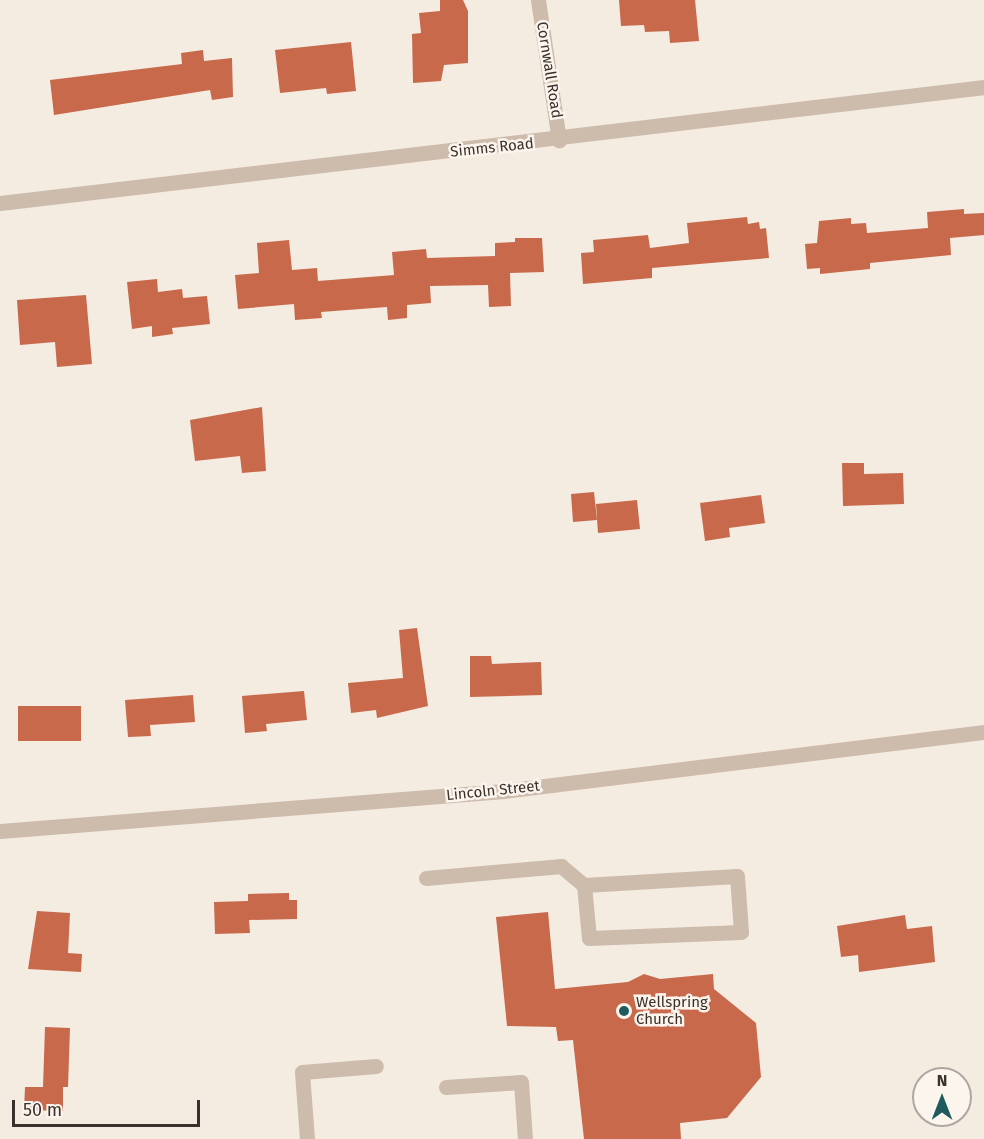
<!DOCTYPE html>
<style>
body{margin:0}
#map{position:relative;width:984px;height:1139px;overflow:hidden;background:#f4ebe1;font-family:"Fira Sans",sans-serif}
div>[style]{position:absolute}
.building>*{inset:0;background:#c8694b}
.minor>*{height:15px;margin:-7.5px;padding:0 7.5px;transform-origin:7.5px;border-radius:7.5px;background:#cdbbac}
.dots>*{width:16px;height:16px;translate:-50% -50%;box-sizing:border-box;border:3px solid #fbf5ee;border-radius:50%}
span{translate:-50% -50%;white-space:nowrap;text-align:center;line-height:1.15;-webkit-text-stroke:5px #fbf5ee;paint-order:stroke}
.street-label{font-size:15px;color:#3b302b}
.poi-label{font-size:15px;color:#3b302b}
.left{translate:0 -50%;text-align:left}
.north{position:absolute;left:912px;top:1067px;width:60px;height:60px;box-sizing:border-box;background:#fbf5ee;border:2px solid #aea6a0;border-radius:50%;rotate:0deg;font-size:16px;font-weight:700;line-height:24px;text-align:center;color:#3b302b}
.north::after{content:'';display:block;margin:auto;width:21px;height:27px;background:#1f5a5e;clip-path:polygon(50% 0,100% 100%,50% 72%,0 100%)}
.scale{position:absolute;left:12px;top:1100px;width:188px;height:27px;box-sizing:border-box;border:3px solid #3b302b;border-top:0;padding-left:8px;font-size:18px;line-height:21px;white-space:nowrap;color:#3b302b;-webkit-text-stroke:4px #fbf5ee;paint-order:stroke}
</style>
<div id="map">
<div class="building">
<div style="clip-path:polygon(440px 0,463px 0,468px 11px,468px 63px,444px 65px,441px 81px,413px 83px,412px 34px,421px 33px,419px 13px,440px 11px)"></div>
<div style="clip-path:polygon(619px 0,695px 0,699px 41px,670px 43px,669px 31px,645px 32px,644px 25px,621px 26px)"></div>
<div style="clip-path:polygon(351px 42px,356px 91px,327px 94px,326px 88px,280px 93px,275px 50px)"></div>
<div style="clip-path:polygon(203px 50px,204px 61px,232px 58px,233px 97px,212px 100px,210px 90px,54px 115px,50px 80px,182px 64px,181px 53px)"></div>
<div style="clip-path:polygon(964px 209px,964px 214px,984px 213px,984px 235px,950px 238px,951px 255px,870px 263px,870px 269px,820px 274px,820px 268px,807px 269px,805px 244px,817px 243px,819px 221px,851px 218px,851px 224px,866px 223px,867px 233px,928px 228px,927px 212px)"></div>
<div style="clip-path:polygon(747px 217px,748px 224px,759px 222px,760px 229px,766px 228px,769px 258px,652px 268px,652px 278px,583px 284px,581px 253px,594px 252px,593px 240px,648px 235px,650px 248px,689px 243px,687px 223px)"></div>
<div style="clip-path:polygon(515px 238px,542px 238px,544px 272px,510px 273px,511px 306px,489px 307px,488px 285px,430px 286px,431px 303px,407px 305px,407px 318px,388px 320px,387px 307px,321px 312px,322px 318px,295px 320px,294px 304px,238px 309px,235px 275px,259px 273px,257px 243px,289px 240px,292px 270px,317px 268px,318px 281px,394px 275px,392px 252px,426px 249px,427px 258px,495px 256px,495px 243px,515px 242px)"></div>
<div style="clip-path:polygon(157px 279px,158px 292px,182px 289px,183px 298px,207px 296px,210px 324px,172px 328px,173px 334px,152px 337px,152px 326px,132px 329px,127px 282px)"></div>
<div style="clip-path:polygon(86px 295px,92px 364px,57px 367px,55px 342px,20px 345px,17px 300px)"></div>
<div style="clip-path:polygon(262px 407px,266px 471px,242px 473px,240px 456px,195px 461px,190px 420px)"></div>
<div style="clip-path:polygon(842px 463px,864px 463px,864px 474px,903px 473px,904px 504px,843px 506px)"></div>
<div style="clip-path:polygon(594px 492px,597px 520px,573px 522px,571px 494px)"></div>
<div style="clip-path:polygon(761px 495px,765px 523px,729px 528px,730px 537px,705px 541px,700px 503px)"></div>
<div style="clip-path:polygon(637px 500px,640px 529px,598px 533px,596px 504px)"></div>
<div style="clip-path:polygon(417px 628px,428px 706px,377px 718px,376px 710px,351px 713px,348px 683px,403px 678px,399px 630px)"></div>
<div style="clip-path:polygon(470px 656px,491px 656px,492px 664px,541px 662px,542px 695px,470px 697px)"></div>
<div style="clip-path:polygon(304px 691px,307px 720px,266px 724px,267px 731px,245px 733px,242px 696px)"></div>
<div style="clip-path:polygon(193px 695px,195px 722px,150px 725px,151px 736px,128px 737px,125px 700px)"></div>
<div style="clip-path:polygon(18px 706px,81px 706px,81px 741px,18px 741px)"></div>
<div style="clip-path:polygon(289px 893px,289px 900px,297px 900px,297px 919px,249px 920px,250px 933px,215px 934px,214px 902px,248px 901px,248px 894px)"></div>
<div style="clip-path:polygon(37px 911px,70px 913px,68px 953px,82px 954px,81px 972px,28px 969px)"></div>
<div style="clip-path:polygon(548px 912px,555px 989px,628px 982px,644px 974px,660px 979px,713px 974px,714px 989px,756px 1023px,761px 1077px,727px 1118px,680px 1123px,681px 1139px,584px 1139px,573px 1040px,558px 1041px,556px 1027px,507px 1026px,496px 917px)"></div>
<div style="clip-path:polygon(905px 915px,907px 929px,932px 926px,935px 962px,859px 972px,858px 955px,841px 957px,837px 926px)"></div>
<div style="clip-path:polygon(45px 1027px,70px 1028px,68px 1087px,63px 1087px,63px 1111px,24px 1110px,25px 1087px,43px 1087px)"></div>
</div>
<div class="minor">
<div style="left:538px;top:0;width:142px;rotate:81.5deg"></div>
<div style="left:0;top:203px;width:991px;rotate:-6.72deg"></div>
<div style="left:0;top:831px;width:505px;rotate:-4.55deg"></div>
<div style="left:503px;top:791px;width:485px;rotate:-7deg"></div>
<div style="left:426px;top:878px;width:136px;rotate:-5.1deg"></div>
<div style="left:561px;top:866px;width:30px;rotate:40deg"></div>
<div style="left:584px;top:885px;width:153px;rotate:-3.4deg"></div>
<div style="left:737px;top:876px;width:56px;rotate:85.9deg"></div>
<div style="left:741px;top:932px;width:152px;rotate:177.7deg"></div>
<div style="left:589px;top:938px;width:53px;rotate:-95.4deg"></div>
<div style="left:446px;top:1087px;width:75px;rotate:-3.8deg"></div>
<div style="left:521px;top:1082px;width:57px;rotate:86deg"></div>
<div style="left:307px;top:1139px;width:67px;rotate:-94.3deg"></div>
<div style="left:302px;top:1072px;width:74px;rotate:-4.6deg"></div>
</div>
<div class="dots">
<div style="left:624px;top:1011px;background:#1f5a5e"></div>
</div>
<div class="street-label">
<span style="left:549px;top:70px;rotate:81deg">Cornwall Road</span>
<span style="left:492px;top:148px;rotate:-6deg">Simms Road</span>
<span style="left:493px;top:791px;rotate:-6deg">Lincoln Street</span>
</div>
<div class="poi-label">
<span class="left" style="left:636px;top:1011px">Wellspring<br>Church</span>
</div>
<div class="north">N</div>
<div class="scale">50 m</div>
</div>
